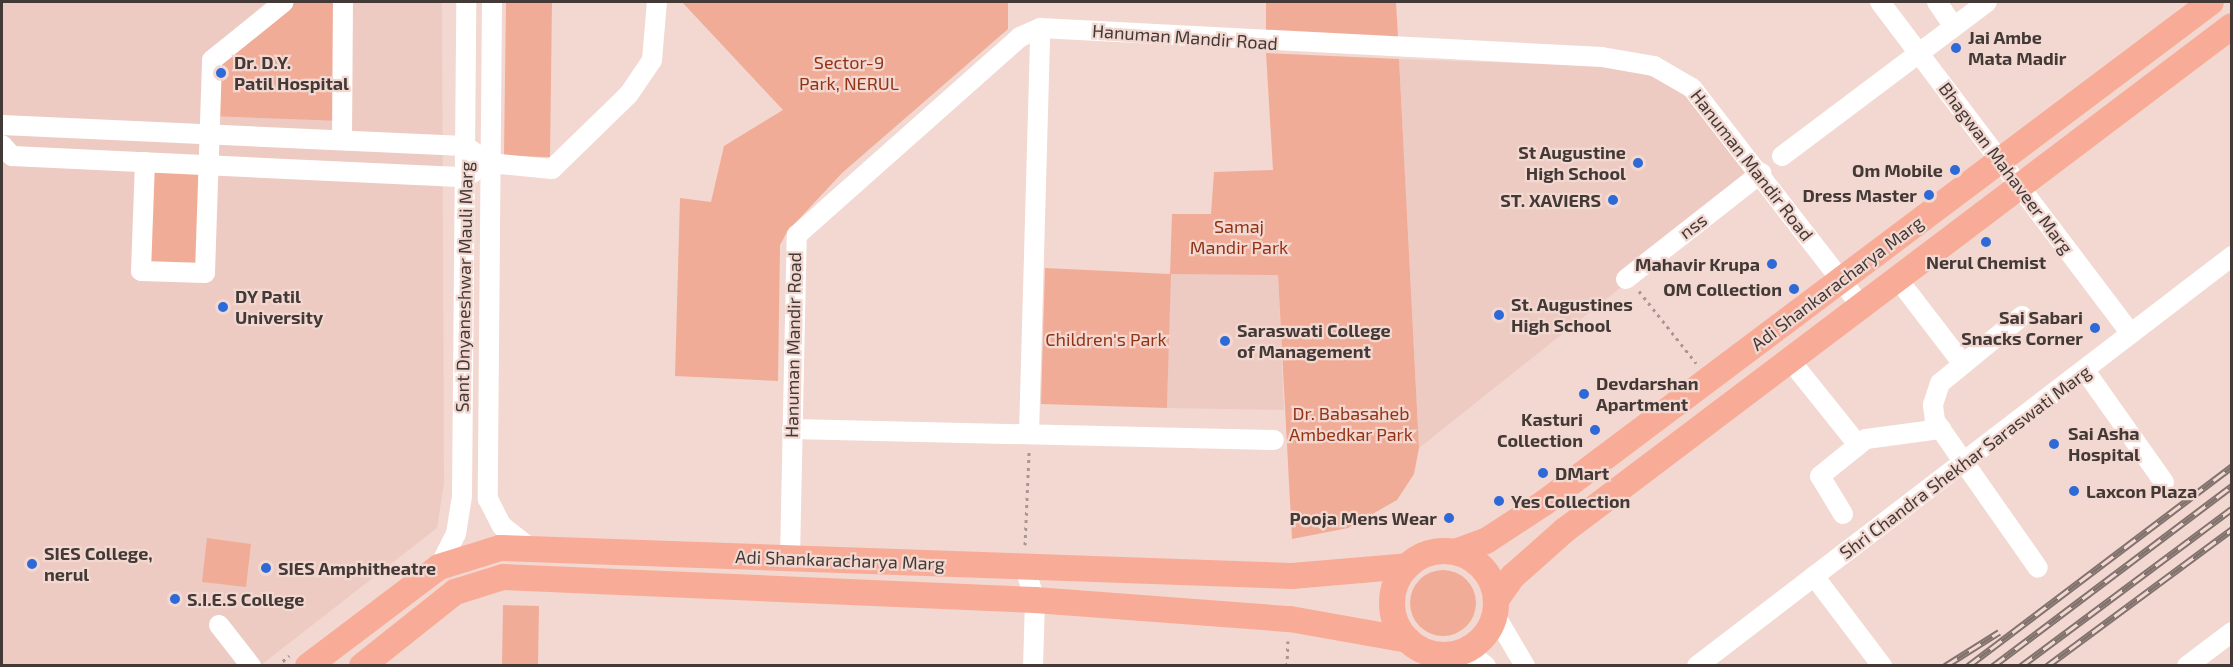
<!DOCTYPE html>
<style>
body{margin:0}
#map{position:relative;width:2233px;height:667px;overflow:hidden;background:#f2d8d0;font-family:"Exo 2",sans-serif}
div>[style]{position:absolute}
.built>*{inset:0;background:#edcbc2}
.green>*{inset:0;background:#f1ac98}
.round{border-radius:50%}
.path>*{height:3px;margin-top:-1.5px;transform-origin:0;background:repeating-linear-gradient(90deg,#a99690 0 3px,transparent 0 7.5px)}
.minor>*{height:20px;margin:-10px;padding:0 10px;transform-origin:10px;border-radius:10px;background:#fff}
.major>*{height:26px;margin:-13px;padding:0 13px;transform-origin:13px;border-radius:13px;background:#f8ac97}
.major>.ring{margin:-13px;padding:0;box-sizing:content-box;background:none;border:26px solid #f8ac97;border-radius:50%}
.rail>*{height:7px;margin-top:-3.5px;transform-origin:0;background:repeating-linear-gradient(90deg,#f2d8d0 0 14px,#82726e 0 28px);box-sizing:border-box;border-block:2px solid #82726e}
.dots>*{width:16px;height:16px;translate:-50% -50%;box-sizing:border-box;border:3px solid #f2d8d0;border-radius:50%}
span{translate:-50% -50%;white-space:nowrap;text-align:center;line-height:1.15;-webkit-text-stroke:4.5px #f2d8d0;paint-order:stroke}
.street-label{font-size:18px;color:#433936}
.poi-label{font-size:18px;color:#433936;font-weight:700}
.left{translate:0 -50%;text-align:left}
.right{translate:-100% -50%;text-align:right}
.park-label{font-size:18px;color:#933215}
.frame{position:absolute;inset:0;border:3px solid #433936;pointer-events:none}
</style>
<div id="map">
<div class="built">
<div style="clip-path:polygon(2px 2px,442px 2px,444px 483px,437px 528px,261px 665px,2px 665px)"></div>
<div style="clip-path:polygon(1399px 59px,1601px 66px,1651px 75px,1686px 95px,1753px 182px,1419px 448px)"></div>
<div style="clip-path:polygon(1170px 274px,1278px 274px,1284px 410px,1167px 408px)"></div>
</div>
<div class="green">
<div style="clip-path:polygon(284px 2px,343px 2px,342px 121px,210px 116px,212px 60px)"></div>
<div style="clip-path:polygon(506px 2px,552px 2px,550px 157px,504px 156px)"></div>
<div style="clip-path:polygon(682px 2px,1008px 2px,1008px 29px,842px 173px,787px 232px,780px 245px,778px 381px,675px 376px,680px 198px,711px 202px,724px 146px,783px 110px)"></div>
<div style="clip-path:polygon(1266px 2px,1396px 2px,1398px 37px,1266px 33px)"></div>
<div style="clip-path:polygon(1266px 53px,1399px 59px,1419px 448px,1414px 474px,1397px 500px,1348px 528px,1292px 539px,1278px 275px,1171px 274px,1167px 408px,1041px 404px,1045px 268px,1170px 274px,1172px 214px,1211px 214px,1214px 172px,1273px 170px)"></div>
<div style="clip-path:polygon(145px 162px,209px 166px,205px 273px,141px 271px)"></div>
<div style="clip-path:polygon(207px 538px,251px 544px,246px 587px,202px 582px)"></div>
<div class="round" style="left:1410px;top:570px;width:66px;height:66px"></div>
<div style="clip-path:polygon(503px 605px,539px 606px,538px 665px,502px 665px)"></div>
</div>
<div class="path">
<div style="left:1639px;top:291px;width:92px;rotate:51.6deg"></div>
<div style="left:1025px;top:545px;width:93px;rotate:-87.5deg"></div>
<div style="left:277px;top:666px;width:16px;rotate:-40deg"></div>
<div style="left:1287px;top:666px;width:25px;rotate:-88deg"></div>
</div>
<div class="minor">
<div style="left:492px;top:2px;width:497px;rotate:90.5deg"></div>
<div style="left:488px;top:499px;width:30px;rotate:63deg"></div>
<div style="left:502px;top:526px;width:36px;rotate:38deg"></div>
<div style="left:1880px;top:2px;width:416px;rotate:52.9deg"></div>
<div style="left:1937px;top:2px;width:30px;rotate:56deg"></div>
<div style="left:2px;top:125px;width:463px;rotate:2.6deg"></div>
<div style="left:465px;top:146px;width:30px;rotate:34deg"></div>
<div style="left:490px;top:163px;width:62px;rotate:5.5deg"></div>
<div style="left:552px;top:169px;width:107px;rotate:-44.2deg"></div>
<div style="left:629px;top:94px;width:41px;rotate:-55.9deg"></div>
<div style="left:652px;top:60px;width:58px;rotate:-85.1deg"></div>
<div style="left:342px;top:140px;width:138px;rotate:-89.6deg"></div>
<div style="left:2px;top:145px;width:15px;rotate:48deg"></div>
<div style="left:12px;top:156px;width:453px;rotate:2.7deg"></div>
<div style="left:465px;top:177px;width:10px;rotate:-29deg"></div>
<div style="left:1782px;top:156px;width:256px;rotate:-36.9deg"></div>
<div style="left:145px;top:162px;width:109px;rotate:92.1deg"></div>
<div style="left:141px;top:271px;width:64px;rotate:1.8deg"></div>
<div style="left:205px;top:273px;width:213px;rotate:-88.1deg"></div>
<div style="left:212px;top:60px;width:92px;rotate:-38.9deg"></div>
<div style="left:1897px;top:278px;width:108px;rotate:52.5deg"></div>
<div style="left:1626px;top:279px;width:172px;rotate:-38.1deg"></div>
<div style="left:2022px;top:316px;width:106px;rotate:140.7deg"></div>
<div style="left:1940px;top:383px;width:23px;rotate:108deg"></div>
<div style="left:1933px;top:405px;width:16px;rotate:83deg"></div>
<div style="left:1935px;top:421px;width:179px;rotate:55deg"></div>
<div style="left:1790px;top:360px;width:109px;rotate:51.3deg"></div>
<div style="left:2086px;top:372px;width:135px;rotate:54.7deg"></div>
<div style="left:792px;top:429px;width:482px;rotate:1.3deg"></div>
<div style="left:1029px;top:434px;width:406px;rotate:-88.4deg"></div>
<div style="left:1843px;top:514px;width:44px;rotate:-121.2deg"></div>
<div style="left:1820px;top:476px;width:59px;rotate:-38.8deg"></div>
<div style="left:1866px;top:439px;width:76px;rotate:-7.6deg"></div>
<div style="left:790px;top:558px;width:323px;rotate:-88.8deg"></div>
<div style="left:797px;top:235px;width:298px;rotate:-41.6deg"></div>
<div style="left:1020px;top:37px;width:22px;rotate:-24deg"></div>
<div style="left:1040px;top:28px;width:563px;rotate:2.95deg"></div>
<div style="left:1602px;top:57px;width:53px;rotate:9.8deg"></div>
<div style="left:1654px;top:66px;width:44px;rotate:30.1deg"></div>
<div style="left:1692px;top:88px;width:276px;rotate:52.2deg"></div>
<div style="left:439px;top:567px;width:37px;rotate:-63deg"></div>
<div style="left:456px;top:534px;width:38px;rotate:-81deg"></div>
<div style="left:462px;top:496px;width:494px;rotate:-89.5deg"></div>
<div style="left:1025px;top:568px;width:34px;rotate:73deg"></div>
<div style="left:1035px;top:600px;width:66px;rotate:91.7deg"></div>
<div style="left:1814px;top:576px;width:113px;rotate:52.9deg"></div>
<div style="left:1495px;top:615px;width:59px;rotate:59.5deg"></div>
<div style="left:219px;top:625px;width:52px;rotate:52deg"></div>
<div style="left:1466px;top:650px;width:26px;rotate:39deg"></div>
<div style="left:1450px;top:666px;width:11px;rotate:-85deg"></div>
<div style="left:1697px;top:666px;width:674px;rotate:-37.46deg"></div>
<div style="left:2187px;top:666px;width:56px;rotate:-37.1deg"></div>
</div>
<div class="major">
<div class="ring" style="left:1392px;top:551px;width:78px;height:78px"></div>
<div style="left:1455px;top:552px;width:33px;rotate:-20deg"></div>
<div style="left:1486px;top:541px;width:69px;rotate:-33.2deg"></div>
<div style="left:1544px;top:503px;width:834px;rotate:-36.91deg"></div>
<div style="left:1496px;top:600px;width:29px;rotate:-55deg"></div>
<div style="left:1513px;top:576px;width:69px;rotate:-41.5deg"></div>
<div style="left:1565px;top:530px;width:836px;rotate:-37.08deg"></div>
<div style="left:308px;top:666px;width:164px;rotate:-37.1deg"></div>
<div style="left:439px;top:567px;width:64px;rotate:-17.3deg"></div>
<div style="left:500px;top:548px;width:792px;rotate:2.02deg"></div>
<div style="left:1292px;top:576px;width:116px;rotate:-4.9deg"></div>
<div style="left:362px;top:666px;width:119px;rotate:-38.5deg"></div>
<div style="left:455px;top:592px;width:50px;rotate:-17.4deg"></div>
<div style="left:503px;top:577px;width:532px;rotate:2.48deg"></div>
<div style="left:1035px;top:600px;width:256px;rotate:4.3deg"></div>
<div style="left:1290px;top:619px;width:120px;rotate:10.1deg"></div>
</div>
<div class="rail">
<div style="left:1945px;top:666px;width:64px;rotate:-32.2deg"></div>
<div style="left:1968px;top:666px;width:331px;rotate:-37.1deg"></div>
<div style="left:1993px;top:666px;width:299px;rotate:-37deg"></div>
<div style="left:2021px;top:666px;width:263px;rotate:-36.7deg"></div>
<div style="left:2047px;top:666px;width:230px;rotate:-36.5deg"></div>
</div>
<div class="dots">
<div style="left:1956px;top:48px;background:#2d69d7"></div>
<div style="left:221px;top:73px;background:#2d69d7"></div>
<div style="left:1638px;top:163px;background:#2d69d7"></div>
<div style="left:1955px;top:170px;background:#2d69d7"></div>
<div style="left:1929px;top:195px;background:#2d69d7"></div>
<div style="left:1613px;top:200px;background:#2d69d7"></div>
<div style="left:1986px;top:242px;background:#2d69d7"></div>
<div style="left:1772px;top:264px;background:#2d69d7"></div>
<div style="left:1794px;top:289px;background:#2d69d7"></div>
<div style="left:223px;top:307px;background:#2d69d7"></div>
<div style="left:1499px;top:315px;background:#2d69d7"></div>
<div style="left:2095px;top:328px;background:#2d69d7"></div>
<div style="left:1225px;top:341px;background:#2d69d7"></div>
<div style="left:1584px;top:394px;background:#2d69d7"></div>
<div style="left:1595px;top:430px;background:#2d69d7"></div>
<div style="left:2054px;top:444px;background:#2d69d7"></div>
<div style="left:1543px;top:473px;background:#2d69d7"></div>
<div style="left:2074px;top:491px;background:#2d69d7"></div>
<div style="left:1499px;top:501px;background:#2d69d7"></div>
<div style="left:1449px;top:518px;background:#2d69d7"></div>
<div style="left:32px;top:564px;background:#2d69d7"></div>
<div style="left:266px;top:568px;background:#2d69d7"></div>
<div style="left:175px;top:599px;background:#2d69d7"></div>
</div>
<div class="street-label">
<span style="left:1185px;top:37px;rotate:4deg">Hanuman Mandir Road</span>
<span style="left:1752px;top:165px;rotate:52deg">Hanuman Mandir Road</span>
<span style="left:2006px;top:168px;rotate:53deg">Bhagwan Mahaveer Marg</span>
<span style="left:1693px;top:226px;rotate:-37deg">nss</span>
<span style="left:1837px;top:283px;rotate:-37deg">Adi Shankaracharya Marg</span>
<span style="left:464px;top:287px;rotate:-89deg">Sant Dnyaneshwar Mauli Marg</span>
<span style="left:793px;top:345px;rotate:-89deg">Hanuman Mandir Road</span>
<span style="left:1965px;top:462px;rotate:-37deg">Shri Chandra Shekhar Saraswati Marg</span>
<span style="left:840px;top:560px;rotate:2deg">Adi Shankaracharya Marg</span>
</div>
<div class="poi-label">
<span class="left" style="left:1968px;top:48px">Jai Ambe<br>Mata Madir</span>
<span class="left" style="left:234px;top:73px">Dr. D.Y.<br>Patil Hospital</span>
<span class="right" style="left:1626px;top:163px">St Augustine<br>High School</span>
<span class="right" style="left:1943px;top:170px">Om Mobile</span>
<span class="right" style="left:1917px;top:195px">Dress Master</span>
<span class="right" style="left:1601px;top:200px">ST. XAVIERS</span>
<span style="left:1986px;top:262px">Nerul Chemist</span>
<span class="right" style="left:1760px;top:264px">Mahavir Krupa</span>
<span class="right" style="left:1782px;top:289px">OM Collection</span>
<span class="left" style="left:235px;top:307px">DY Patil<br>University</span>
<span class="left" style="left:1511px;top:315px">St. Augustines<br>High School</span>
<span class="right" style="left:2083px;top:328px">Sai Sabari<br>Snacks Corner</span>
<span class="left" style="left:1237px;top:341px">Saraswati College<br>of Management</span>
<span class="left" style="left:1596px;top:394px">Devdarshan<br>Apartment</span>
<span class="right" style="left:1583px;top:430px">Kasturi<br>Collection</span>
<span class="left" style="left:2068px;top:444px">Sai Asha<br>Hospital</span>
<span class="left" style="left:1555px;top:473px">DMart</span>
<span class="left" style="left:2086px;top:491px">Laxcon Plaza</span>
<span class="left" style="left:1511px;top:501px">Yes Collection</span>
<span class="right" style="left:1437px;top:518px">Pooja Mens Wear</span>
<span class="left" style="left:44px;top:564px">SIES College,<br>nerul</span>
<span class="left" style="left:278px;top:568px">SIES Amphitheatre</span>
<span class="left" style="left:187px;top:599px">S.I.E.S College</span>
</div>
<div class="park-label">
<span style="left:849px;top:73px">Sector-9<br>Park, NERUL</span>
<span style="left:1239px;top:237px">Samaj<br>Mandir Park</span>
<span style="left:1106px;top:339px">Children's Park</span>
<span style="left:1351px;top:424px">Dr. Babasaheb<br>Ambedkar Park</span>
</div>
<div class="frame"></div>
</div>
